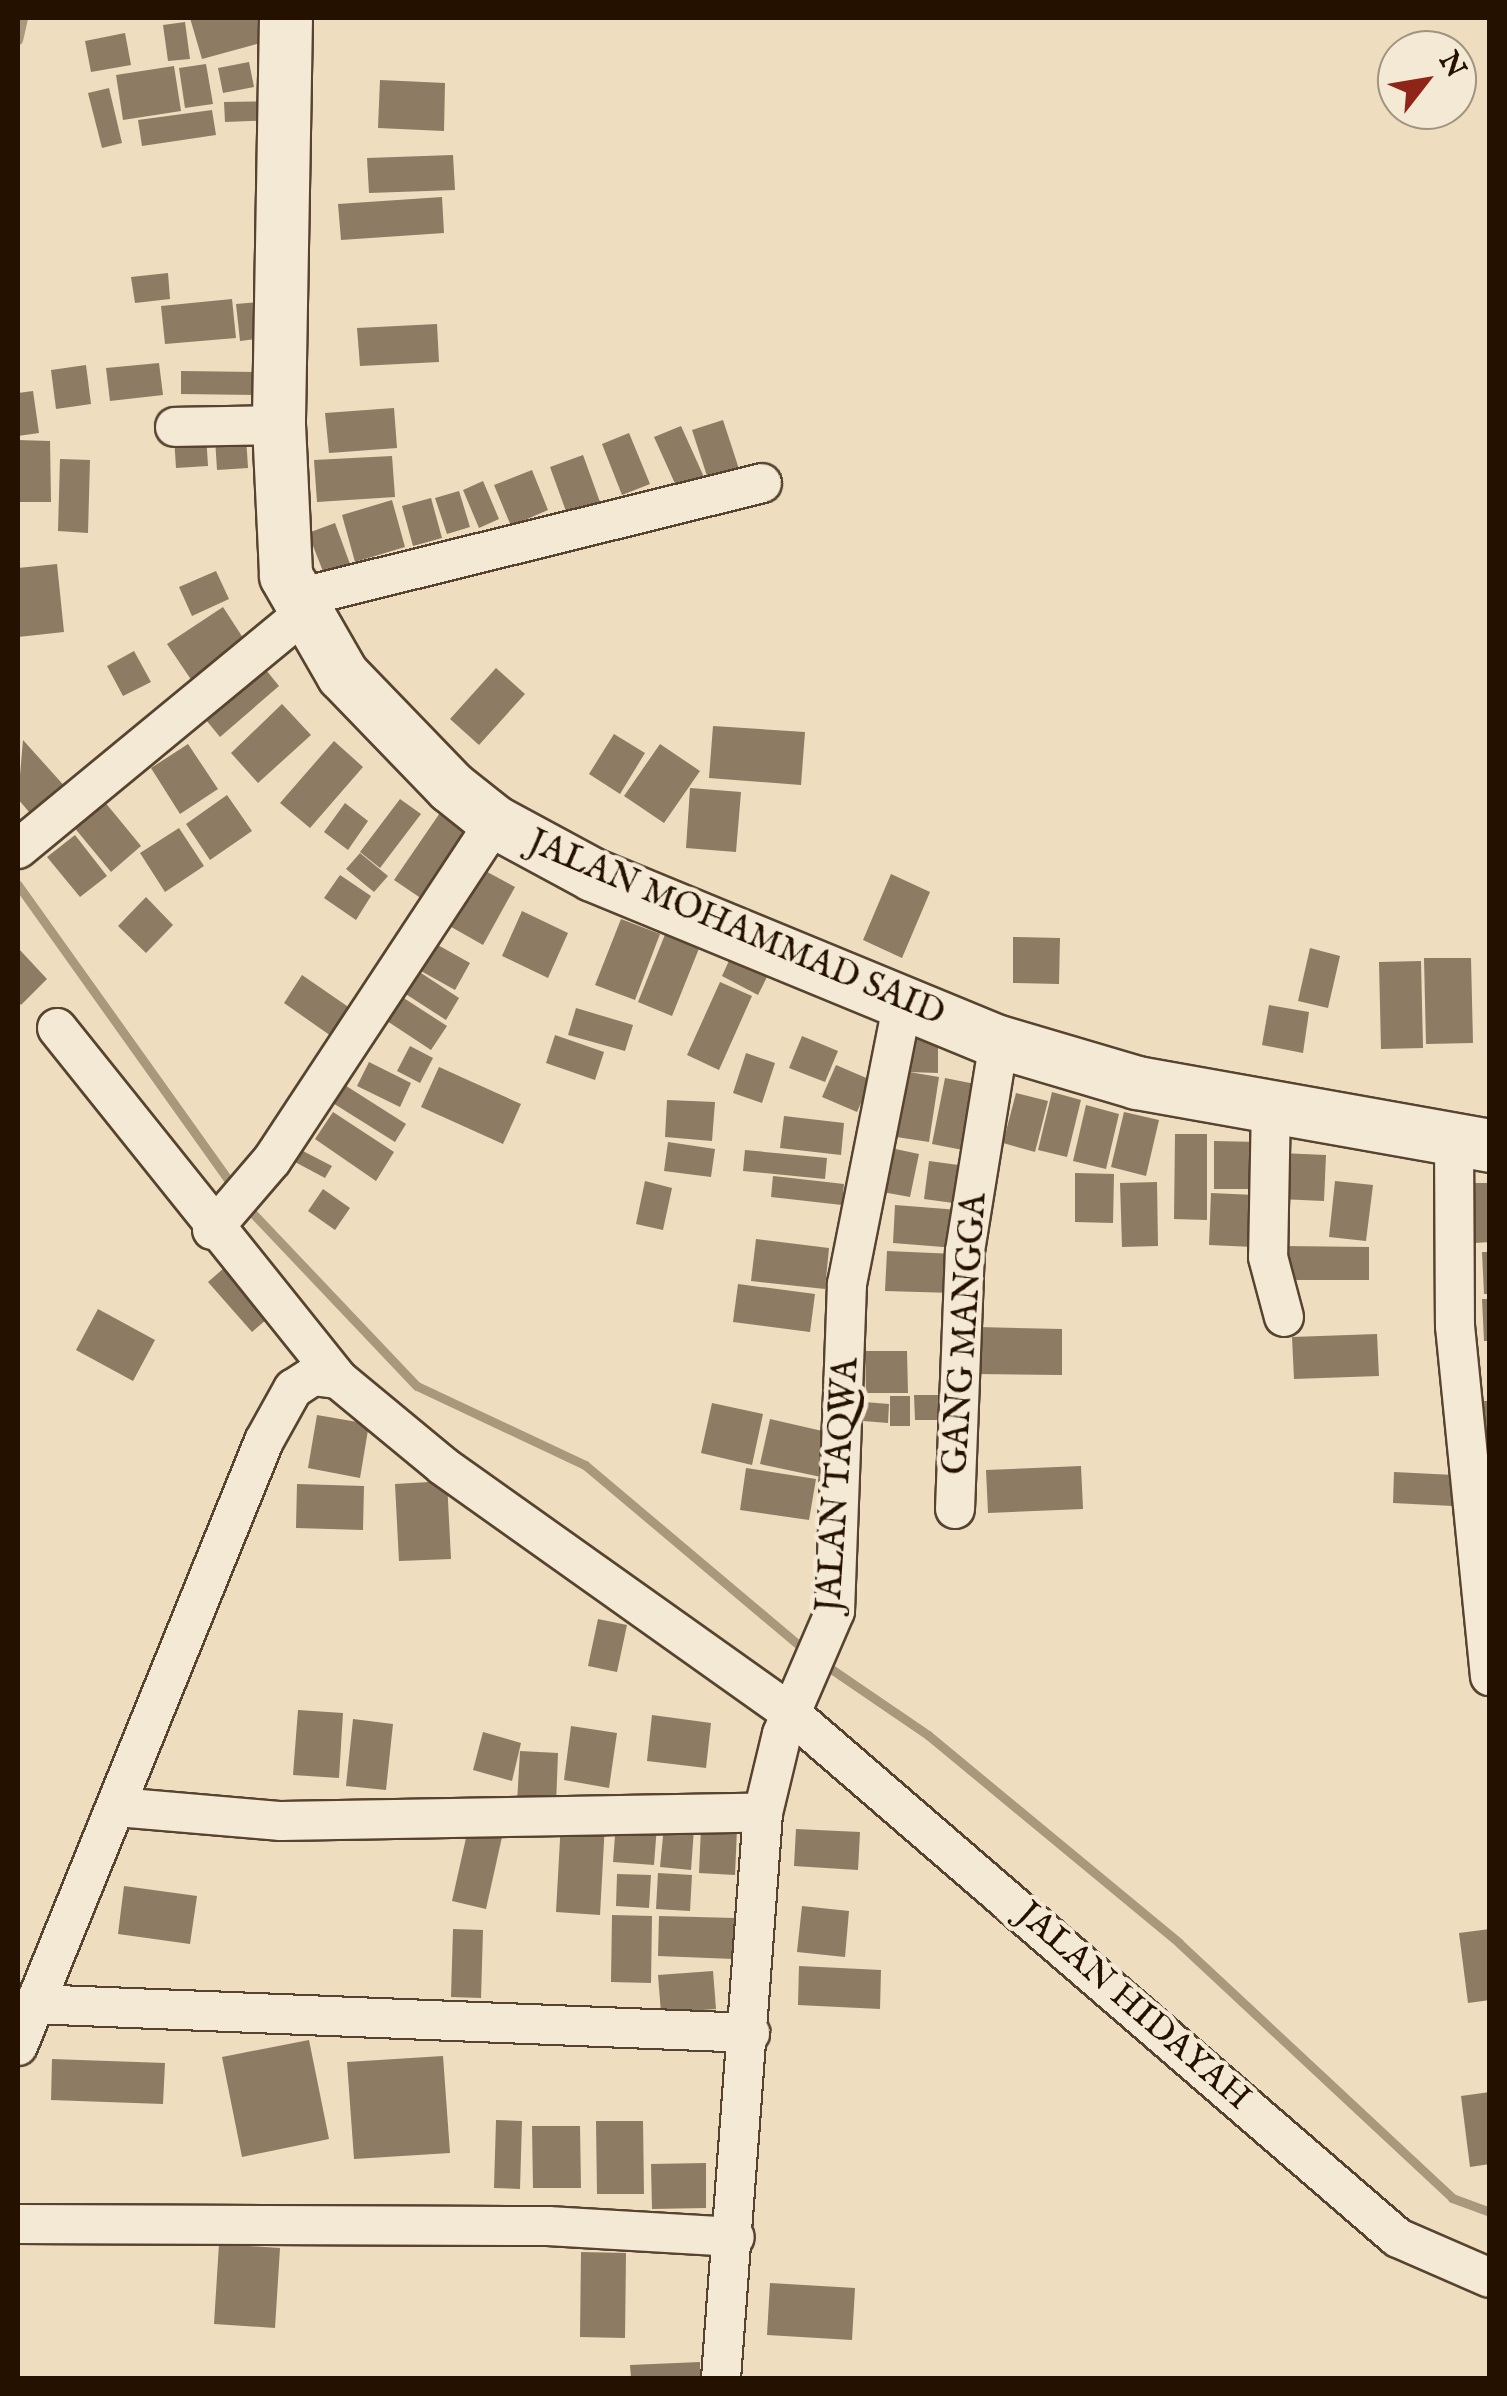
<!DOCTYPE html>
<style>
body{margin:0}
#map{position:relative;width:1507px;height:2396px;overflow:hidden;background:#eeddbe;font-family:"IM FELL English",serif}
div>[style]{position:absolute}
.stream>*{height:9px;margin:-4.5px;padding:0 4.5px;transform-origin:4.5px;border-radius:4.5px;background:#aa987d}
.building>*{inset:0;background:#8e7b63}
.roads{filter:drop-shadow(2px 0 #574430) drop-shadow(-2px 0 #574430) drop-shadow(0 2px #574430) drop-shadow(0 -2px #574430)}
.street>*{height:38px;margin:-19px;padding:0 19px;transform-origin:19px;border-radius:19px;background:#f4e9d5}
.secondary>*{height:52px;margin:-26px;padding:0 26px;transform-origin:26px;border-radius:26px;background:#f4e9d5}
span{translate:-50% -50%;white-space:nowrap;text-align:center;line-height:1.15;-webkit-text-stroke:9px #f4e9d5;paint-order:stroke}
.street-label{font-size:35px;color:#251100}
.frame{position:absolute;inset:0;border:20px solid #251100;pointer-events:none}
.north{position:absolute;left:1377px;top:30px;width:100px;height:100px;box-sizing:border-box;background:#f4e9d5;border:2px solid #a19380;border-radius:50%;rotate:59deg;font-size:28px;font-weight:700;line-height:40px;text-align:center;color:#251100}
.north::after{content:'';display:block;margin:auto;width:35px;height:45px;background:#8f2418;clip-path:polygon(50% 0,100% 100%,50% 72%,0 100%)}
</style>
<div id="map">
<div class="stream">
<div style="left:18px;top:40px;width:23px;rotate:-77deg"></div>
<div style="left:18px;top:885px;width:376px;rotate:54.5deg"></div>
<div style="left:244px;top:1204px;width:251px;rotate:46.5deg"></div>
<div style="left:417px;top:1386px;width:186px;rotate:25.2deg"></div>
<div style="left:585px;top:1465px;width:292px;rotate:40.1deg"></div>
<div style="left:821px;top:1662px;width:130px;rotate:34.3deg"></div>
<div style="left:928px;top:1735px;width:326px;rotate:39.6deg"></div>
<div style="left:1179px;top:1943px;width:374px;rotate:43deg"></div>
<div style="left:1452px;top:2198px;width:40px;rotate:20.2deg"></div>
</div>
<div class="building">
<div style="clip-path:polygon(190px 18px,258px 18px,264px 42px,202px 59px)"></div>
<div style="clip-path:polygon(185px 22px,190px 59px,168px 61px,163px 25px)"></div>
<div style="clip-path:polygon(125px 33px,131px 65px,91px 72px,85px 41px)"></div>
<div style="clip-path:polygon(249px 62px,254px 87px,223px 93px,218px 68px)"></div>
<div style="clip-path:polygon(206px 64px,213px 104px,185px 108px,179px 68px)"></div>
<div style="clip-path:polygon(174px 66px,181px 111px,123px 120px,116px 75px)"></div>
<div style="clip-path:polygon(380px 80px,445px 83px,444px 131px,378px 128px)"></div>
<div style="clip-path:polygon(109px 88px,122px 143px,102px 148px,88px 93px)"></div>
<div style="clip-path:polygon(278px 101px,278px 120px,225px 122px,224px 102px)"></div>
<div style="clip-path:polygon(212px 110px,216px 135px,142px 146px,138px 120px)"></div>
<div style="clip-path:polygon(453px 155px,455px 190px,369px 193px,367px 158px)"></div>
<div style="clip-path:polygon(442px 197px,444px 233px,341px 240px,338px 204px)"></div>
<div style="clip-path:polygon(168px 273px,170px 299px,135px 303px,131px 277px)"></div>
<div style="clip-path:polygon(232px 299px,236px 338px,165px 344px,161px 306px)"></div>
<div style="clip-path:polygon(260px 302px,264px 338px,240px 341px,236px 304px)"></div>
<div style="clip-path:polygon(437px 324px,439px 362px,360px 366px,357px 328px)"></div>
<div style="clip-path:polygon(159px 363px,163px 395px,110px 401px,106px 368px)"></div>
<div style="clip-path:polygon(86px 365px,91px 404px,56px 409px,51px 370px)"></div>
<div style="clip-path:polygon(181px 371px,261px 372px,261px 395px,181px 394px)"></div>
<div style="clip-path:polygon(33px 391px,39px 433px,18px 436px,18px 393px)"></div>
<div style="clip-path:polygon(394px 408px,397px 448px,329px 453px,325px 413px)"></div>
<div style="clip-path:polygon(723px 420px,739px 469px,708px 479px,692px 430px)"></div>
<div style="clip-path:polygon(681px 426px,704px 477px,677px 488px,654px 437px)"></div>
<div style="clip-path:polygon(629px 433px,650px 484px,622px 495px,602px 444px)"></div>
<div style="clip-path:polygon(206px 434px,208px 466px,176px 468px,174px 437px)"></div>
<div style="clip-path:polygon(246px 437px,248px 468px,217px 470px,215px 438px)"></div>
<div style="clip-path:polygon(18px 440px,50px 441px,51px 502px,18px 502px)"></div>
<div style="clip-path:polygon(583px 455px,600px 502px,567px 514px,550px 467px)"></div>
<div style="clip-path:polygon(392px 456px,395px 497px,317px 502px,314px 460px)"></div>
<div style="clip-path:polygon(60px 459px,90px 460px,88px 533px,58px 531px)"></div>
<div style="clip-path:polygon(532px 470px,548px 510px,511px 526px,494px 485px)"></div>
<div style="clip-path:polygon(483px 481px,499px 519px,479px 528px,463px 490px)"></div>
<div style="clip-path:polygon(459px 491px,470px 527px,447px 534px,435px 498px)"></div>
<div style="clip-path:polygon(431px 498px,442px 538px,413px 546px,402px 506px)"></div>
<div style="clip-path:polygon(392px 500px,405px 547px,355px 562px,342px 515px)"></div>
<div style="clip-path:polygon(335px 523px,350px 564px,324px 574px,308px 533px)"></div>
<div style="clip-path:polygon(57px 564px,64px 632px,18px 637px,18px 568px)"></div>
<div style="clip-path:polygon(216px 571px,229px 599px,192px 616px,179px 587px)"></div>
<div style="clip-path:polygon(223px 607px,247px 644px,192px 681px,167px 644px)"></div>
<div style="clip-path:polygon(134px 651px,151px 682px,123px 696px,107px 666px)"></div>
<div style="clip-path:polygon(262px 665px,279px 686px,220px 737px,202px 715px)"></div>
<div style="clip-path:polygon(496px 668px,525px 694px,479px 745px,450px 719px)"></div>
<div style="clip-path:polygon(282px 704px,311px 735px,258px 783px,231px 753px)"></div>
<div style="clip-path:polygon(713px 726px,805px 732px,801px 785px,709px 778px)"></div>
<div style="clip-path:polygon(614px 734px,645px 753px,620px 794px,589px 774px)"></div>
<div style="clip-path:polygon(23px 740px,68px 790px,35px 819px,18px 799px)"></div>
<div style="clip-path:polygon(334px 741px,363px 767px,310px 828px,280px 803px)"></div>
<div style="clip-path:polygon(188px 744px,218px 789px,180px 814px,151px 768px)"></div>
<div style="clip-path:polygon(660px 744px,700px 771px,664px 823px,624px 796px)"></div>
<div style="clip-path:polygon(690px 788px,741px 792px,736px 852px,686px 848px)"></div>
<div style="clip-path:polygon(227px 795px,252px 831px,210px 860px,186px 824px)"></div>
<div style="clip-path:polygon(400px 799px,421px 814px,380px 868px,360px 852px)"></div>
<div style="clip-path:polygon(104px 801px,141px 846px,111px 872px,73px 826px)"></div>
<div style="clip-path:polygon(345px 803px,368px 821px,348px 850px,324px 832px)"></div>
<div style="clip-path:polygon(444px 807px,478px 830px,428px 903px,394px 880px)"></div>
<div style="clip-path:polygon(179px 828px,204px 866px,165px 892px,140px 853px)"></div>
<div style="clip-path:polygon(75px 835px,107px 876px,80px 897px,47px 857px)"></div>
<div style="clip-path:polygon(360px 853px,388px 876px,374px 892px,346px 869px)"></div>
<div style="clip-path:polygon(478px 867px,515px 887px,483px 945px,446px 924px)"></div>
<div style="clip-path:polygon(891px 874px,930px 892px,902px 958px,863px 940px)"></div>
<div style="clip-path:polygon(340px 875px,371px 896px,356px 920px,324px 898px)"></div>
<div style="clip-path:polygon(146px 897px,173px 925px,146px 953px,118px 926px)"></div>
<div style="clip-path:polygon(522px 911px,568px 933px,548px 978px,502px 956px)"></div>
<div style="clip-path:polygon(621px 919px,660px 934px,635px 1000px,595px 985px)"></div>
<div style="clip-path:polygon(666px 932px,700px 946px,672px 1016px,638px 1002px)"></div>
<div style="clip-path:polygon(1013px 937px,1060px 938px,1059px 984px,1013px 983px)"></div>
<div style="clip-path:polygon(436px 944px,470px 963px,455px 990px,421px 971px)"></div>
<div style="clip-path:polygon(18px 948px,47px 979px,21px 1005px,18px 1001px)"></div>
<div style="clip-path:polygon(1310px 948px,1340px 956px,1328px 1008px,1298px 1001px)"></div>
<div style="clip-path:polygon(733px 952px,770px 971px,758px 995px,722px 976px)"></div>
<div style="clip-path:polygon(1424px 958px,1471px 958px,1473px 1043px,1426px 1044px)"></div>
<div style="clip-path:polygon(1421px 961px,1423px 1048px,1381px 1049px,1379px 962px)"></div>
<div style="clip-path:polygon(415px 969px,459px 998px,446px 1020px,401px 991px)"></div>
<div style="clip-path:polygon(302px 975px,360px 1015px,341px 1043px,284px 1003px)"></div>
<div style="clip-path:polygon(720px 982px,752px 996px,719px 1070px,687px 1055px)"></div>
<div style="clip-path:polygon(396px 993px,447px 1026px,431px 1050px,381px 1017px)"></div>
<div style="clip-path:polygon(1269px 1005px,1309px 1012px,1303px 1053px,1262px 1045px)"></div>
<div style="clip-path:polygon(576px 1008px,633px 1025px,625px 1051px,568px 1035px)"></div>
<div style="clip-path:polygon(908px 1028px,938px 1029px,938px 1073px,909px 1072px,939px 1077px,929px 1142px,890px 1136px)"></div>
<div style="clip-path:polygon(555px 1035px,604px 1052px,595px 1080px,546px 1063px)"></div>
<div style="clip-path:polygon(802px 1036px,838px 1051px,825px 1082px,789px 1068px)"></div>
<div style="clip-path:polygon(410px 1046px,433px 1058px,420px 1083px,397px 1071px)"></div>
<div style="clip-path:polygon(746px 1053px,775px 1063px,762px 1103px,733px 1093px)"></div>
<div style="clip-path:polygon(369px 1062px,411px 1083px,400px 1107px,357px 1086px)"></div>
<div style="clip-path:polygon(836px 1065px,871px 1080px,857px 1112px,822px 1097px)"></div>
<div style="clip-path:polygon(439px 1067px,521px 1104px,503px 1144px,421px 1107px)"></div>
<div style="clip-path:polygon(945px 1078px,985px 1086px,973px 1152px,932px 1144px)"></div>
<div style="clip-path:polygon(340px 1082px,406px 1124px,395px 1142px,328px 1100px)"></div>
<div style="clip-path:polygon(1052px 1092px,1081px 1100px,1067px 1157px,1038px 1150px)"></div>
<div style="clip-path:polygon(1016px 1093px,1048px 1101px,1035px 1152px,1003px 1143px)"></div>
<div style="clip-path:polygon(667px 1100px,715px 1102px,712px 1141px,665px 1137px)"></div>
<div style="clip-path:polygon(1086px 1105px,1119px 1114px,1106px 1169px,1073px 1161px)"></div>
<div style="clip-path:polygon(333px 1112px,394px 1152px,376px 1181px,315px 1139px)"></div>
<div style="clip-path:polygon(1124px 1112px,1159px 1120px,1146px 1176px,1111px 1167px)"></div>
<div style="clip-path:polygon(784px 1116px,844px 1123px,841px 1155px,780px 1148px)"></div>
<div style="clip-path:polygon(1175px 1134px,1207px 1134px,1207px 1220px,1174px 1219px)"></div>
<div style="clip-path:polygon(1214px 1141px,1259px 1142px,1259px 1189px,1214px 1189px)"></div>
<div style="clip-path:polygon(668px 1142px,715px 1149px,711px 1177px,664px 1171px)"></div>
<div style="clip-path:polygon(886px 1147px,919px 1154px,910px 1197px,877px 1191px)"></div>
<div style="clip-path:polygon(301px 1150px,332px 1166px,325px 1178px,295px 1162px)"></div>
<div style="clip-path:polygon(745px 1150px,827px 1158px,825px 1179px,743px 1171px)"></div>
<div style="clip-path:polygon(1280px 1153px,1326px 1155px,1324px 1201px,1279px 1199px)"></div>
<div style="clip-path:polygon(929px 1161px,973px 1167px,968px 1205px,924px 1199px)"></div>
<div style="clip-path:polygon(1075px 1173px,1114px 1174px,1113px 1223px,1075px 1222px)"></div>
<div style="clip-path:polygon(773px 1176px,844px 1184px,842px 1205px,771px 1197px)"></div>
<div style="clip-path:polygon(645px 1181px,672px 1188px,663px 1230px,636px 1224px)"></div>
<div style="clip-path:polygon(1335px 1181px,1373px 1185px,1366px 1241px,1329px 1237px)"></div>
<div style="clip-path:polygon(1157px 1182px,1158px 1246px,1122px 1247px,1120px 1183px)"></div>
<div style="clip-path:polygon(1474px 1183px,1490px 1183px,1490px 1242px,1475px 1243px)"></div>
<div style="clip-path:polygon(323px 1189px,350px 1208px,335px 1230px,308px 1211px)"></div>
<div style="clip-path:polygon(1211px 1193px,1255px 1195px,1253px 1247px,1209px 1245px)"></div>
<div style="clip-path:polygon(895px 1205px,959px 1210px,956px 1248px,893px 1243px)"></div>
<div style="clip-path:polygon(756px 1239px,829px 1248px,825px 1289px,751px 1281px)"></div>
<div style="clip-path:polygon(1283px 1246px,1369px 1247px,1369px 1280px,1282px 1280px)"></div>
<div style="clip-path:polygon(887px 1251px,955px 1254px,953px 1293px,885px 1291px)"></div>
<div style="clip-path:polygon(1482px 1252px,1490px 1252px,1490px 1294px,1484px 1294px)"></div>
<div style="clip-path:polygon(232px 1261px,275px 1312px,252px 1332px,208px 1282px)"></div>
<div style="clip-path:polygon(738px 1284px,815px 1294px,810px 1332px,733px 1322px)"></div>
<div style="clip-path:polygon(1482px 1299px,1490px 1299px,1490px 1341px,1484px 1341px)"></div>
<div style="clip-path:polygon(98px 1309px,155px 1340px,133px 1381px,76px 1350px)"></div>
<div style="clip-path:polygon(977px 1327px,1062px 1329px,1062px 1375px,976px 1374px)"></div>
<div style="clip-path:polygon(1377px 1334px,1379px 1376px,1294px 1379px,1292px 1337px)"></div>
<div style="clip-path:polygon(865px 1351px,907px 1351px,908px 1393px,866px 1393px)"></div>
<div style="clip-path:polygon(914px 1395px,953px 1395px,954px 1420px,915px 1420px)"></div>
<div style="clip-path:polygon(890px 1396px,910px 1396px,910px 1426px,890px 1426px)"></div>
<div style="clip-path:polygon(1482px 1401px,1490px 1401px,1490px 1450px,1483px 1450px)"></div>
<div style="clip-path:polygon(864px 1402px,889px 1404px,888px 1423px,863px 1421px)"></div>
<div style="clip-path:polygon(712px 1403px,763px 1414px,752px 1465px,701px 1453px)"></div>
<div style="clip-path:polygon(317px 1415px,369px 1424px,360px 1478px,308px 1468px)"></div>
<div style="clip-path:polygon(770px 1419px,831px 1433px,821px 1477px,760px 1464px)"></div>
<div style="clip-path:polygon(1081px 1466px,1083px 1509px,988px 1513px,986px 1470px)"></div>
<div style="clip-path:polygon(746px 1468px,816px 1479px,809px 1520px,740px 1510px)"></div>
<div style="clip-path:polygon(1394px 1472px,1454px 1475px,1453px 1506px,1393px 1503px)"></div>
<div style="clip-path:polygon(447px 1481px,451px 1559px,399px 1561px,395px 1484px)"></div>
<div style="clip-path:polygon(297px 1484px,364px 1486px,363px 1530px,296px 1528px)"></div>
<div style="clip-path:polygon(598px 1619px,627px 1625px,617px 1672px,588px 1666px)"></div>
<div style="clip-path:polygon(298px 1710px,343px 1713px,339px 1778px,293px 1775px)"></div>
<div style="clip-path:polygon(652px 1715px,711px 1723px,706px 1768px,647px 1761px)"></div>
<div style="clip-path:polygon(353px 1719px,393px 1724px,386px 1790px,346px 1786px)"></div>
<div style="clip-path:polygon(571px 1726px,617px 1733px,609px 1788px,564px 1780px)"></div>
<div style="clip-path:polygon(483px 1732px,521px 1743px,512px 1781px,473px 1770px)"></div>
<div style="clip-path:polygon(520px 1751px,558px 1753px,556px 1805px,517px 1803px)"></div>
<div style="clip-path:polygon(561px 1821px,605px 1823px,600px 1915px,556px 1912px)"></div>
<div style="clip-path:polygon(616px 1822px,657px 1825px,654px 1865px,613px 1862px)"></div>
<div style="clip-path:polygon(664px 1826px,694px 1829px,691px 1870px,660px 1867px)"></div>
<div style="clip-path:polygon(701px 1827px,737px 1829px,735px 1875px,699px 1873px)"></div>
<div style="clip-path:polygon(468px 1829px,502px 1837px,486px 1909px,452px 1901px)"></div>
<div style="clip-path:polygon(796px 1829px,860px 1832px,858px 1870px,794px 1866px)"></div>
<div style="clip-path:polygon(658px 1873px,692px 1875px,690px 1911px,656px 1909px)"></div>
<div style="clip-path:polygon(617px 1874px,651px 1875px,649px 1908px,616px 1906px)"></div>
<div style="clip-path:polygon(124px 1886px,197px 1896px,190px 1944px,118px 1934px)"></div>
<div style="clip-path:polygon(802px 1906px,849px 1911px,845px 1957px,797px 1952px)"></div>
<div style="clip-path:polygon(612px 1915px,652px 1916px,651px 1983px,611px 1982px)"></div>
<div style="clip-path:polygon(659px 1916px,735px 1918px,734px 1959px,658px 1956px)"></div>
<div style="clip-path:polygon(453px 1929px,483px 1930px,481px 1998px,451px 1997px)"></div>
<div style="clip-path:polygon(1490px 1929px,1490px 2000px,1468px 2003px,1459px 1933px)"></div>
<div style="clip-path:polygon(799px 1966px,881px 1970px,880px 2009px,798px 2005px)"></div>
<div style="clip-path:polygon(713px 1971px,716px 2009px,661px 2013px,658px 1975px)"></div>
<div style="clip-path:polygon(309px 2040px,329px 2139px,242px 2157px,222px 2057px)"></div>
<div style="clip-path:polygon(443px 2056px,450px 2153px,354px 2159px,347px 2062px)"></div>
<div style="clip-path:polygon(52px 2059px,165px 2063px,163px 2104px,51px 2100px)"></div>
<div style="clip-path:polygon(1490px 2092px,1490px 2164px,1470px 2167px,1461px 2096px)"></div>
<div style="clip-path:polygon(496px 2120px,522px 2121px,520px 2189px,494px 2188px)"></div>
<div style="clip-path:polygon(596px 2121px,643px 2121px,644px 2194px,597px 2194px)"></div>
<div style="clip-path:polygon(532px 2126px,580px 2126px,581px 2188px,533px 2188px)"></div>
<div style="clip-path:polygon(706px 2163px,706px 2208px,652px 2209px,651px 2164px)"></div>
<div style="clip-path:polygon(219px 2244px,280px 2248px,275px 2328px,214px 2324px)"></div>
<div style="clip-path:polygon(581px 2252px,626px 2253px,625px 2338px,580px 2337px)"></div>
<div style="clip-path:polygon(770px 2283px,855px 2288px,852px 2340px,767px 2335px)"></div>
<div style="clip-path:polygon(700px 2362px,700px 2378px,631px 2378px,630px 2365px)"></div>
</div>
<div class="roads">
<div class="street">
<div style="left:175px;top:427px;width:104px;rotate:-1.1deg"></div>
<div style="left:294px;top:599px;width:482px;rotate:-13.9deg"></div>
<div style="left:18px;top:849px;width:369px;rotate:-39.5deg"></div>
<div style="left:57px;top:1028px;width:450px;rotate:51.3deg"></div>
<div style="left:1271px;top:1104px;width:153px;rotate:91.1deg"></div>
<div style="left:1268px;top:1257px;width:62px;rotate:75.1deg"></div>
<div style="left:1454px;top:1140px;width:186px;rotate:89.7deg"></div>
<div style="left:1455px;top:1326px;width:352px;rotate:84.3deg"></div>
<div style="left:212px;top:1230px;width:92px;rotate:-49.4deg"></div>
<div style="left:272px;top:1160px;width:405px;rotate:-56.6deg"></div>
<div style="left:955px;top:1509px;width:258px;rotate:-87.8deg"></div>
<div style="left:965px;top:1251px;width:212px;rotate:-80.8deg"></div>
<div style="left:117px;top:1807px;width:165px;rotate:4.9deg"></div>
<div style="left:281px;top:1821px;width:482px;rotate:-1deg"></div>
<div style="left:32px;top:2004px;width:719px;rotate:2.31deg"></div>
<div style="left:18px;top:2046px;width:653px;rotate:-67.87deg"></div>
<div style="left:264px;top:1441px;width:60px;rotate:-60.9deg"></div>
<div style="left:293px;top:1389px;width:24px;rotate:-33deg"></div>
<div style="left:313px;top:1376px;width:25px;rotate:7deg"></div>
<div style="left:338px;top:1379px;width:136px;rotate:39.6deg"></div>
<div style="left:443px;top:1466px;width:426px;rotate:35.4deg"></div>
<div style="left:790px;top:1713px;width:803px;rotate:40.81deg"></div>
<div style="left:1398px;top:2238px;width:100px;rotate:23.5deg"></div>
<div style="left:18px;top:2224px;width:530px;rotate:0.22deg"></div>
<div style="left:548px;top:2226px;width:187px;rotate:3.4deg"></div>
<div style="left:721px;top:2378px;width:567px;rotate:-85.75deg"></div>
<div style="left:763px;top:1813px;width:81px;rotate:-76.5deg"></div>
<div style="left:782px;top:1734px;width:134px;rotate:-66.7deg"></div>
<div style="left:835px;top:1611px;width:327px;rotate:-87.9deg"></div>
<div style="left:847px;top:1284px;width:288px;rotate:-78.8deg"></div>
</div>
<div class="secondary">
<div style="left:286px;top:18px;width:407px;rotate:91deg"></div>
<div style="left:279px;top:425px;width:151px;rotate:87.3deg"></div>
<div style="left:286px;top:576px;width:114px;rotate:60.1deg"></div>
<div style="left:343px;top:675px;width:156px;rotate:46deg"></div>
<div style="left:451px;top:787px;width:56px;rotate:38.5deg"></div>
<div style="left:495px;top:822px;width:111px;rotate:28.4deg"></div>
<div style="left:593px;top:875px;width:439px;rotate:22.4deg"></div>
<div style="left:999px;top:1042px;width:144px;rotate:16.5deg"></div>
<div style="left:1137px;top:1083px;width:359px;rotate:10.1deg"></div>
</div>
</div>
<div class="street-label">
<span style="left:736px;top:929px;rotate:23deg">JALAN MOHAMMAD SAID</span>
<span style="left:966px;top:1334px;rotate:-86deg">GANG MANGGA</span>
<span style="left:839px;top:1485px;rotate:-86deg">JALAN TAQWA</span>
<span style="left:1133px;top:2007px;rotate:41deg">JALAN HIDAYAH</span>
</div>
<div class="frame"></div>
<div class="north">N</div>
</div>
